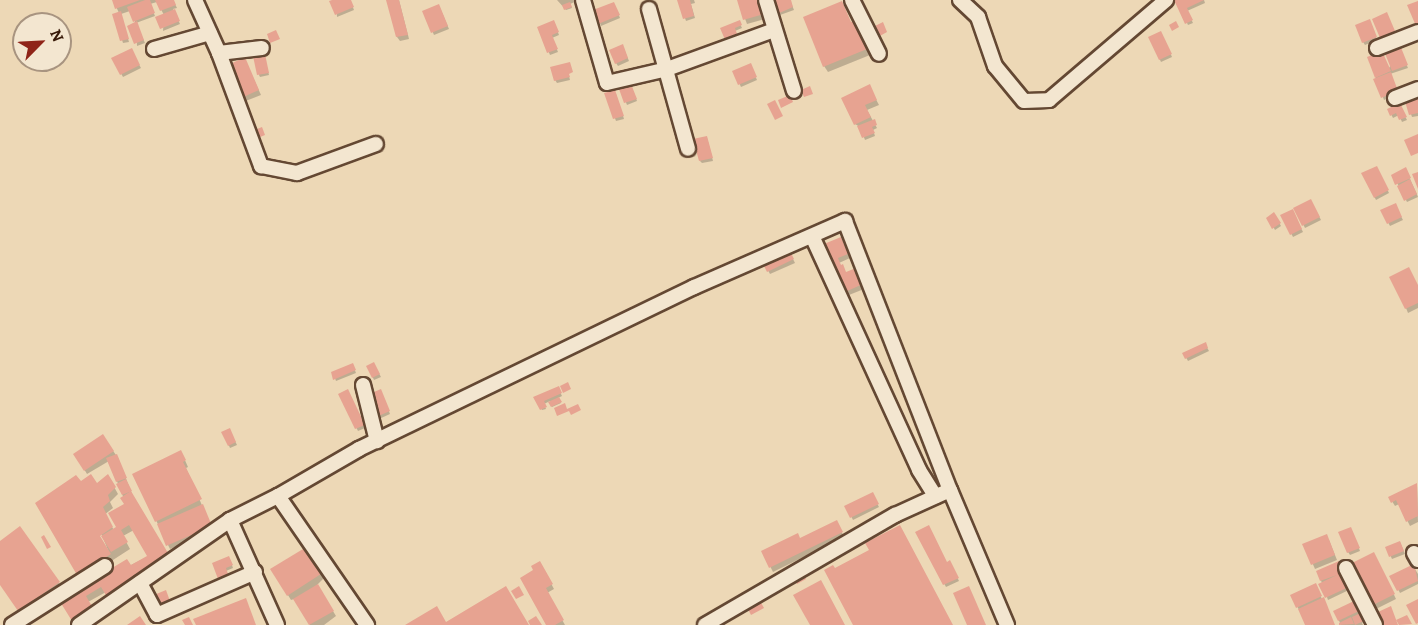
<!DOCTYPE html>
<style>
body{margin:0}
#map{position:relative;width:1418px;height:625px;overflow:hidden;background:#edd8b6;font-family:Alegreya,serif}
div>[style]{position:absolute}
.shadow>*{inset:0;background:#0003}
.building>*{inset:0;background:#e7a391}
.roads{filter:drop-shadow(2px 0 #644833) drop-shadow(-2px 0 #644833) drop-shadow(0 2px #644833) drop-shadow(0 -2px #644833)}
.minor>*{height:14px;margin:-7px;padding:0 7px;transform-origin:7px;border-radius:7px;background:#f3e6d0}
span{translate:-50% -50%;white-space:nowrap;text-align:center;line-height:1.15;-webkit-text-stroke:5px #f3e6d0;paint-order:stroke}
.north{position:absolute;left:12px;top:12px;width:60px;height:60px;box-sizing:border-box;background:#f3e6d0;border:2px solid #a89480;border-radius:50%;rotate:66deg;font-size:16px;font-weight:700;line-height:24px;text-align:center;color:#371807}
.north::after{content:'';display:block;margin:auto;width:21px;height:27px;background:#8f2418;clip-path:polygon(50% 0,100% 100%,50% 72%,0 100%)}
</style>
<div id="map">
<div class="shadow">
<div style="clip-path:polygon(113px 0,173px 0,177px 8px,173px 9px,180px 24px,163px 31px,164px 15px,157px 2px,150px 4px,155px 16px,136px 23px,145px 43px,137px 46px,136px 24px,130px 11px,121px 14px,129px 42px,123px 43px,114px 15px,119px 13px)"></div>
<div style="clip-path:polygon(336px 0,350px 0,354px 10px,337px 17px)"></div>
<div style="clip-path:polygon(388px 0,399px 0,409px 39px,400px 41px,397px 37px)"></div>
<div style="clip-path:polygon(557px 0,576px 0,577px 1px,570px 4px,572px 8px,566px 10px)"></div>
<div style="clip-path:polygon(679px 0,694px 0,695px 3px,691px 4px,695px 18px,686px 21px)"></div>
<div style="clip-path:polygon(738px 0,763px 0,769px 18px,747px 24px)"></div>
<div style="clip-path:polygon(776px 0,790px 0,794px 10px,780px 15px)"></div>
<div style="clip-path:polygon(1176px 0,1204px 0,1205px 3px,1187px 11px,1193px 23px,1188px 25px)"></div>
<div style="clip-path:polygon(615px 6px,620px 18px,601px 26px,600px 23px)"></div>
<div style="clip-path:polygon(440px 8px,449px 29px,434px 35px,424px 12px)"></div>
<div style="clip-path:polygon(1388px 17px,1395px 34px,1383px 39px,1382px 37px)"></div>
<div style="clip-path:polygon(739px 22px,742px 28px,735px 31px,722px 29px)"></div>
<div style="clip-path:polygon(851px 24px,859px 28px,870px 55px,828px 72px,824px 66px)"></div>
<div style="clip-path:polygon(1370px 24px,1377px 40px,1365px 45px,1363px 42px)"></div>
<div style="clip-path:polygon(555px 25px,559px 35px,552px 38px,558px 52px,550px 55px,539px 28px)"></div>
<div style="clip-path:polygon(1161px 33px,1172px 57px,1161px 62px,1150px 38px)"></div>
<div style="clip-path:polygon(624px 49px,629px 61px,618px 66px,616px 63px)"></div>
<div style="clip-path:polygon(131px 50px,141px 68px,123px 77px,113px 59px)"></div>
<div style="clip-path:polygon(1400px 50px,1408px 68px,1390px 74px,1398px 94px,1384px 100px,1369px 58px,1389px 68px)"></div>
<div style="clip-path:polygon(264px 56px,269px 75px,260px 77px,259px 75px)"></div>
<div style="clip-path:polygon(247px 64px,261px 95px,243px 102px,241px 98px)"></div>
<div style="clip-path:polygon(750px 65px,757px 80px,741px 87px,734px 72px)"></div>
<div style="clip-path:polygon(567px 68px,570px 80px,557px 83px,555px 80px)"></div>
<div style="clip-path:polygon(869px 86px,879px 105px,867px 110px,877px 128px,873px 130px,875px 136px,865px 140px,860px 127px,855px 124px)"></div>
<div style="clip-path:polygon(632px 88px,637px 101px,627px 105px,621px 90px)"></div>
<div style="clip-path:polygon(606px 94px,616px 94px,624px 119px,616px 121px)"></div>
<div style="clip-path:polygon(1418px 95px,1418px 116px,1412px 117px,1406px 99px)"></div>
<div style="clip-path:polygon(1399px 105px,1407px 120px,1402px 122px,1399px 115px,1393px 118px,1389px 110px)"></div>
<div style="clip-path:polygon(707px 138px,713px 161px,702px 163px,700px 161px)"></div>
<div style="clip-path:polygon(1376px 168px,1389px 193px,1376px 200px,1363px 174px)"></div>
<div style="clip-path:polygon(1407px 172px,1418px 197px,1407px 202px,1393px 175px)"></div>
<div style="clip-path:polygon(1311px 201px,1321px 220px,1305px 228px,1295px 208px)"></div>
<div style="clip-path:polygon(1395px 205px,1403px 220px,1390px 226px,1382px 211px)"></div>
<div style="clip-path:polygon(1292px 211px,1303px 232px,1293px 237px,1282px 216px)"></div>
<div style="clip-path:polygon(1274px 214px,1281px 226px,1275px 230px,1268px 218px)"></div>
<div style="clip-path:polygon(843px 243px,850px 258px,839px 263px,846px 274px,858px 274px,864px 289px,849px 295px,826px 244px)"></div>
<div style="clip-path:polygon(789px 251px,795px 263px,770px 274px,764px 263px)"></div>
<div style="clip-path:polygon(1418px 287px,1418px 308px,1408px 313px,1406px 308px)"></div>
<div style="clip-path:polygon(1205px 344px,1209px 351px,1188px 361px,1184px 354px)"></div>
<div style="clip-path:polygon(374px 364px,381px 377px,374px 380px,368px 367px)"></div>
<div style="clip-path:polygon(354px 368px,356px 373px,336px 381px,333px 373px)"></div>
<div style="clip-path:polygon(558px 388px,562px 396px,558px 398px,561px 403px,552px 407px,550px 401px,544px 404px,546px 409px,542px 410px,535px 398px)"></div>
<div style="clip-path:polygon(347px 391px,365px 428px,358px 431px,340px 395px)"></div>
<div style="clip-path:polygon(382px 394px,390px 414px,379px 419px,377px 416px)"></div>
<div style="clip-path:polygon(229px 429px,237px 445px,230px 448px,223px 432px)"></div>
<div style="clip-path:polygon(evenodd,103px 436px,118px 458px,132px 494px,173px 565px,111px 602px,106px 592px,88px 602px,75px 625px,61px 600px,149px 556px,134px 530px,123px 536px,130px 549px,82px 580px,37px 503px,81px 484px,97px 485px,108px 476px,118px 494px,110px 502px,113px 508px,104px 515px,114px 530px,118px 528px,126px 504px,109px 461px,87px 474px,75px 454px,103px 436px,101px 533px,108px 550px,107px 550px,98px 536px,101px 533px)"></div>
<div style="clip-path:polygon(184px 458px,188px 467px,186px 468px,213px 531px,170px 549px,134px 475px)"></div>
<div style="clip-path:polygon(1417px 485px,1418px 522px,1410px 526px,1399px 504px,1395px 506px,1390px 498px)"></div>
<div style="clip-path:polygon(872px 494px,879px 507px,853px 520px,846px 506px)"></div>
<div style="clip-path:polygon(837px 522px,844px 537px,773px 572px,763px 552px,800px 540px)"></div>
<div style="clip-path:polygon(1352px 531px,1360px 551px,1350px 555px,1348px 552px)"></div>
<div style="clip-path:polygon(917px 532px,946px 564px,950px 562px,959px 581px,946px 587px)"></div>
<div style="clip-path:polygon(1329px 540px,1337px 560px,1315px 569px,1304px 544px)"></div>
<div style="clip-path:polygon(1400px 542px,1405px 554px,1392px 559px,1387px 548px)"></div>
<div style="clip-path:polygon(0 543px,58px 582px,62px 588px,23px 616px,0 583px)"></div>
<div style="clip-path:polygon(308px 548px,325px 577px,317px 585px,336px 616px,324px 625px,310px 625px,294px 599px,291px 600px,272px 569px)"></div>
<div style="clip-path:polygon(1376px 558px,1396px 599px,1376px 609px,1374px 604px)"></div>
<div style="clip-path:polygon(230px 560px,233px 568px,226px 571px,229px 577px,221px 581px,219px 578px)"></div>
<div style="clip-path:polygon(540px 563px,554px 589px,547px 593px,565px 625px,548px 625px,535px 570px)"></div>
<div style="clip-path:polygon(1338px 563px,1351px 589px,1328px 600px,1318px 572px)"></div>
<div style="clip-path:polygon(1413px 566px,1418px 574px,1418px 584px,1400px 593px,1391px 576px)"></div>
<div style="clip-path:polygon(1315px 585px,1322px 599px,1334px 625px,1308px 625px,1298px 608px,1292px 596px)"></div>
<div style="clip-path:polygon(1354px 603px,1365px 621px,1362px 623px,1363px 625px,1341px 625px,1335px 612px)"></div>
</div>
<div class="building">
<div style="clip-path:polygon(112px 0,140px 0,115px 9px)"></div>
<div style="clip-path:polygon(145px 0,150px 0,155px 13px,133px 22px,127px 7px)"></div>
<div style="clip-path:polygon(155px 0,174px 0,176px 5px,160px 11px)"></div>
<div style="clip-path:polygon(332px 0,351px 0,354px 7px,335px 15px,329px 1px)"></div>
<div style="clip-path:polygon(386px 0,399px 0,408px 35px,396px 37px)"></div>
<div style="clip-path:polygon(677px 0,690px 0,694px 16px,683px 19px)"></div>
<div style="clip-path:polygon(737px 0,763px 0,767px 13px,743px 20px)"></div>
<div style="clip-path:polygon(772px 0,791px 0,793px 7px,777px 14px)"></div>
<div style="clip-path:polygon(1174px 0,1204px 0,1187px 8px,1193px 20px,1185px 24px)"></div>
<div style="clip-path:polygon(842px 1px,851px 22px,856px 20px,867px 49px,823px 67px,803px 17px)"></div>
<div style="clip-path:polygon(1418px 1px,1418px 25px,1416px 26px,1407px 5px)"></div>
<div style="clip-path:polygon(570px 2px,572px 7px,564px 10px,562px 5px)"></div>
<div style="clip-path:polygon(614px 2px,620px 15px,598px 24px,593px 10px)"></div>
<div style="clip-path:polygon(439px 4px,448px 26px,431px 33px,422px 11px)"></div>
<div style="clip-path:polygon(175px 9px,180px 21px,160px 29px,155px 17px)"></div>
<div style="clip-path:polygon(121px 11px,129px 39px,120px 41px,112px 14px)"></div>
<div style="clip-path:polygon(1387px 12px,1395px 31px,1380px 38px,1372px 19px)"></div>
<div style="clip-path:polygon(1370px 19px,1377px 37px,1362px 43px,1355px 25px)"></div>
<div style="clip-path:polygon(554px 20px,559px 32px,552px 35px,558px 49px,547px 53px,537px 27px)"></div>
<div style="clip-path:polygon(740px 20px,742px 25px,735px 28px,738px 37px,726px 42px,720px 28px)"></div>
<div style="clip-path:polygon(137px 21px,144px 40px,134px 44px,127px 26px)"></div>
<div style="clip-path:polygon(1176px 21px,1179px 27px,1172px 31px,1169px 25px)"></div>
<div style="clip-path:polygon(883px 22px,887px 32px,878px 37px,873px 27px)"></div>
<div style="clip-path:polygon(276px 30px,280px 39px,270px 43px,267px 34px)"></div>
<div style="clip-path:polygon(1161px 31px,1172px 54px,1159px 60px,1148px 37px)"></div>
<div style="clip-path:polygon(623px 44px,628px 58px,615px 64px,609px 50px)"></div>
<div style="clip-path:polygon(1400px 45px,1408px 65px,1392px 71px,1384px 51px)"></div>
<div style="clip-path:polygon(132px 48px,140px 65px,120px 75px,111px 58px)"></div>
<div style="clip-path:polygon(1382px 51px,1391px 71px,1375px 78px,1367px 57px)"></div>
<div style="clip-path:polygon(265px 54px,269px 73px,257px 75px,253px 56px)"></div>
<div style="clip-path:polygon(245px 57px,259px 90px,239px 99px,226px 66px)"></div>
<div style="clip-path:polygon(570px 62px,573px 72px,569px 74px,570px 77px,554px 81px,550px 67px)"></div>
<div style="clip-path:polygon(751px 63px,757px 77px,738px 85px,732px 71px)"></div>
<div style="clip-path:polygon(1391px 72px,1398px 91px,1381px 98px,1373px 79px)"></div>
<div style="clip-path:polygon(631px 84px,637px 99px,624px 103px,619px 89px)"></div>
<div style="clip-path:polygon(870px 84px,877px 100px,865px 105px,871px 117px,854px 125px,841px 98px)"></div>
<div style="clip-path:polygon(810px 86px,813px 94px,804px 97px,801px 90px)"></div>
<div style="clip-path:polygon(615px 90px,624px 116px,613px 119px,604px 93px)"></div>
<div style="clip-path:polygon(1418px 94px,1418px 113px,1409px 115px,1404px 98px)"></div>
<div style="clip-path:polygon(790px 95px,793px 102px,781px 108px,778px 100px)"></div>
<div style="clip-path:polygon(775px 100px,783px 116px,775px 120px,767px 104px)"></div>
<div style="clip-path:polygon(1400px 103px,1407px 117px,1399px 120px,1396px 113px,1390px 116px,1387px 109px)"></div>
<div style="clip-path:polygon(875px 119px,877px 125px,872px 127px,875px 133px,862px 138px,857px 126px)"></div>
<div style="clip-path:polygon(262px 127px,265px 135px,255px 139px,252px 131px)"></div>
<div style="clip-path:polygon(1418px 134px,1418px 153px,1411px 156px,1404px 140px)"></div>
<div style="clip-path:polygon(707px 136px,713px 158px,699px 161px,693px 139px)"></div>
<div style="clip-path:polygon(1377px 166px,1389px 190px,1374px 198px,1361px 173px)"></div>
<div style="clip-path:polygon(1406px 167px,1411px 178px,1395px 185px,1391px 175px)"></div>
<div style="clip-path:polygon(1418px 172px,1418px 189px,1412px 174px)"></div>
<div style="clip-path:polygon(1410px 179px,1417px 194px,1404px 201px,1397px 186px)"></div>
<div style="clip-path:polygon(1311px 199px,1320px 217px,1302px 226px,1293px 208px)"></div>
<div style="clip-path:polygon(1396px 203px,1402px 217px,1387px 224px,1380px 210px)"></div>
<div style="clip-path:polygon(1293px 209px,1302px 229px,1290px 235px,1280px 215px)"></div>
<div style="clip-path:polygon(1274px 212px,1281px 223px,1272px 229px,1266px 218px)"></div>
<div style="clip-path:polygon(841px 237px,848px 254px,838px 258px,841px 265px,843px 264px,846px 272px,856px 268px,863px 284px,845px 292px,824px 244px)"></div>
<div style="clip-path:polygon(789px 249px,794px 259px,767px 272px,762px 262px)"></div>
<div style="clip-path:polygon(1409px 267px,1418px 285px,1418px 303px,1405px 309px,1389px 277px)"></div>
<div style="clip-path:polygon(1206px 342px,1208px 348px,1185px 359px,1182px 353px)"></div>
<div style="clip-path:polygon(374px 362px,380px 374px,372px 378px,366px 366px)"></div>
<div style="clip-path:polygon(353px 363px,356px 370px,333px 380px,331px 372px)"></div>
<div style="clip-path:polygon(568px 382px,571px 389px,563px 393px,560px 386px)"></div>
<div style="clip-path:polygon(559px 386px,562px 393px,544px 401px,547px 407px,540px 410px,533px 397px)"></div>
<div style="clip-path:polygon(348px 389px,365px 425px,355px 429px,338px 394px)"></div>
<div style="clip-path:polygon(381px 389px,390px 411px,376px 417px,367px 395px)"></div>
<div style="clip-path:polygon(559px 397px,562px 402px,551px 407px,548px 402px)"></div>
<div style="clip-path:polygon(565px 403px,567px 409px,578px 404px,581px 410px,571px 415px,569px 411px,557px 416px,554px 408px)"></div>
<div style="clip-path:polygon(230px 428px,236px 442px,228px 446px,221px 432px)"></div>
<div style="clip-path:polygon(103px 434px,114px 451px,84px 471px,73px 454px)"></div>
<div style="clip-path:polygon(181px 450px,186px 460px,183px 462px,202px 499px,155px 522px,132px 474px)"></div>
<div style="clip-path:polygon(117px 454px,127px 478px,116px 482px,106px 458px)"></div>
<div style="clip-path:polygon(91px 474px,97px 483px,108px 474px,116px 487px,108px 495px,110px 501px,103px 507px,113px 527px,100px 536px,111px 554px,77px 575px,35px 503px,76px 475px,81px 481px)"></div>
<div style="clip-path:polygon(126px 479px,132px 491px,122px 495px,116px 484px)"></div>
<div style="clip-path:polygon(1417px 483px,1418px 516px,1406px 522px,1396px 500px,1391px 503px,1388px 497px)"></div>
<div style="clip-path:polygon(131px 491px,171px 558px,107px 597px,101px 587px,86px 596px,93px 608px,72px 621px,59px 600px,127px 559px,131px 565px,147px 556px,129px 525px,121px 530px,128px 542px,111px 552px,101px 536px,116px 527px,108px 513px,124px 504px,120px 498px)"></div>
<div style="clip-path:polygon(873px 492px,879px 504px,850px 518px,844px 506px)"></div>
<div style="clip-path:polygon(203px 504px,212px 526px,166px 546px,157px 524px)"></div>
<div style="clip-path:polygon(837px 520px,843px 532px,769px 568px,761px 551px,798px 533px,800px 538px)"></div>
<div style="clip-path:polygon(900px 525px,953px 625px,853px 625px,824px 570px,833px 565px,835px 568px,869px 550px,865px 543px)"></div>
<div style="clip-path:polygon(929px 525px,947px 562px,950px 560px,959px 578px,943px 585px,915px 532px)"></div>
<div style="clip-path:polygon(20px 526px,60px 582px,18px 611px,0 585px,0 541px)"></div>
<div style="clip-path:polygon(1351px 527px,1360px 548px,1347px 553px,1338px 532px)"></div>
<div style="clip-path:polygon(1327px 534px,1335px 555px,1311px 565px,1302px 544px)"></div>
<div style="clip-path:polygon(44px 535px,51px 547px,47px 549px,41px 537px)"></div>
<div style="clip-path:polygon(1400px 541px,1404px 551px,1389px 557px,1385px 547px)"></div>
<div style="clip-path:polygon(308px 546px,324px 572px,287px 596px,270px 569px)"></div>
<div style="clip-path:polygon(1374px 552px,1395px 594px,1373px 605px,1352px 563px)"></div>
<div style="clip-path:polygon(229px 556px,233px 565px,226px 568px,228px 574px,218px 579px,212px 563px)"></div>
<div style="clip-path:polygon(540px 561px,553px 584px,546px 588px,564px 620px,555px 625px,546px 625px,520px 578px,533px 570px,531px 566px)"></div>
<div style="clip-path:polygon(1339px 561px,1351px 586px,1325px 598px,1318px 584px,1337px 575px,1320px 581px,1316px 571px)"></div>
<div style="clip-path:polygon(1414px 564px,1418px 581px,1397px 591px,1389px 576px)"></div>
<div style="clip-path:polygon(804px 574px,806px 579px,797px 584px,794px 579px)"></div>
<div style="clip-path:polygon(821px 580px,845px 625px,810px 625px,793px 595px)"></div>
<div style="clip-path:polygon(1316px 583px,1322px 596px,1296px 608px,1290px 595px)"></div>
<div style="clip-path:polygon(318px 584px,334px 611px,309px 625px,293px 599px)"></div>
<div style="clip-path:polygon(506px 586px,529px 625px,405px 625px,437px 606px,446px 622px)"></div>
<div style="clip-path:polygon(519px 586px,524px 595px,516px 599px,511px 591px)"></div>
<div style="clip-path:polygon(969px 586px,986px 625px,967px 625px,953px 593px)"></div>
<div style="clip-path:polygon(166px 590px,171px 604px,160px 608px,154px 595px)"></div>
<div style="clip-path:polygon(1324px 597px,1335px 625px,1305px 625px,1298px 609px)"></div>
<div style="clip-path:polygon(246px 598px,256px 625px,196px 625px,193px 619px)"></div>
<div style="clip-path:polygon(1418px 599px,1418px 623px,1416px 624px,1406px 605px)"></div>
<div style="clip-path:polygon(760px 601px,764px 608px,751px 615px,747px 607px)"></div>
<div style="clip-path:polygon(1354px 601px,1359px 611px,1338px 621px,1333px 611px)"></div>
<div style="clip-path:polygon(1391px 606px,1398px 625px,1379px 625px,1383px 623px,1378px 612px)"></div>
<div style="clip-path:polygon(1363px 612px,1366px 620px,1355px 625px,1352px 617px)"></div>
<div style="clip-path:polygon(1407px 615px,1412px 624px,1399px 625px,1396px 620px)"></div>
<div style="clip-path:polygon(140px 616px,146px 625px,127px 625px)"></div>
<div style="clip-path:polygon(536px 616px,542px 625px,530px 625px,528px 621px)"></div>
<div style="clip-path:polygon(189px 617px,193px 625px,185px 625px,182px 620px)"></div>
<div style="clip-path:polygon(1351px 617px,1354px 624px,1339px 625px,1339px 623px)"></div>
</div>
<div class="roads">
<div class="minor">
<div style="left:195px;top:0;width:58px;rotate:65.6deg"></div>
<div style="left:219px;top:53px;width:121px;rotate:69.6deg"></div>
<div style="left:261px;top:166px;width:37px;rotate:11deg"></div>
<div style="left:297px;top:173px;width:84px;rotate:-20.2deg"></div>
<div style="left:583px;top:0;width:86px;rotate:73.9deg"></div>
<div style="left:607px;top:83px;width:62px;rotate:-13.1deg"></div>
<div style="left:667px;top:69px;width:114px;rotate:-20deg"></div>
<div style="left:766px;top:0;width:95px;rotate:72.9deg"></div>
<div style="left:852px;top:0;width:60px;rotate:63.4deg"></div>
<div style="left:960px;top:0;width:25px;rotate:43deg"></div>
<div style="left:978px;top:17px;width:52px;rotate:70.9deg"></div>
<div style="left:995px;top:66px;width:45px;rotate:50.4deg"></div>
<div style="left:1024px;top:101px;width:25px;rotate:-2deg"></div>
<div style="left:1049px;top:100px;width:154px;rotate:-40.5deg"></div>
<div style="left:649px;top:9px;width:145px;rotate:74.4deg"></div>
<div style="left:1377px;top:48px;width:44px;rotate:-21.3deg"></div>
<div style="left:154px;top:49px;width:58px;rotate:-15.9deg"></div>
<div style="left:219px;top:53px;width:43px;rotate:-6.6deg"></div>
<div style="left:1395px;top:98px;width:25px;rotate:-21deg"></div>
<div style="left:812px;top:236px;width:257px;rotate:65.4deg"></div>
<div style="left:919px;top:470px;width:31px;rotate:58deg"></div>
<div style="left:363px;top:385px;width:58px;rotate:76deg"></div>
<div style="left:278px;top:496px;width:94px;rotate:-30.1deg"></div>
<div style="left:359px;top:449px;width:372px;rotate:-25.8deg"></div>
<div style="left:694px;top:287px;width:165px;rotate:-23.6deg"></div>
<div style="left:845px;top:221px;width:289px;rotate:68.7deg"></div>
<div style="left:230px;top:520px;width:115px;rotate:65.9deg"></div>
<div style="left:1414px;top:553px;width:8px;rotate:60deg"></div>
<div style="left:1346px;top:568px;width:64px;rotate:63deg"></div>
<div style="left:140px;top:583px;width:36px;rotate:62deg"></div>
<div style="left:157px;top:615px;width:107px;rotate:-23.7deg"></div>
<div style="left:12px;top:625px;width:110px;rotate:-32.4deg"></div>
<div style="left:79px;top:625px;width:184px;rotate:-34.8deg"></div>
<div style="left:230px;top:520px;width:54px;rotate:-26.6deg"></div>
<div style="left:278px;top:496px;width:157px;rotate:55.4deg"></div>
<div style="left:705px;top:625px;width:220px;rotate:-30.1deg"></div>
<div style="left:895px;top:515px;width:60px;rotate:-24.4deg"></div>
<div style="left:950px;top:490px;width:147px;rotate:67.1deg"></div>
</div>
</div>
<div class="north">N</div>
</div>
